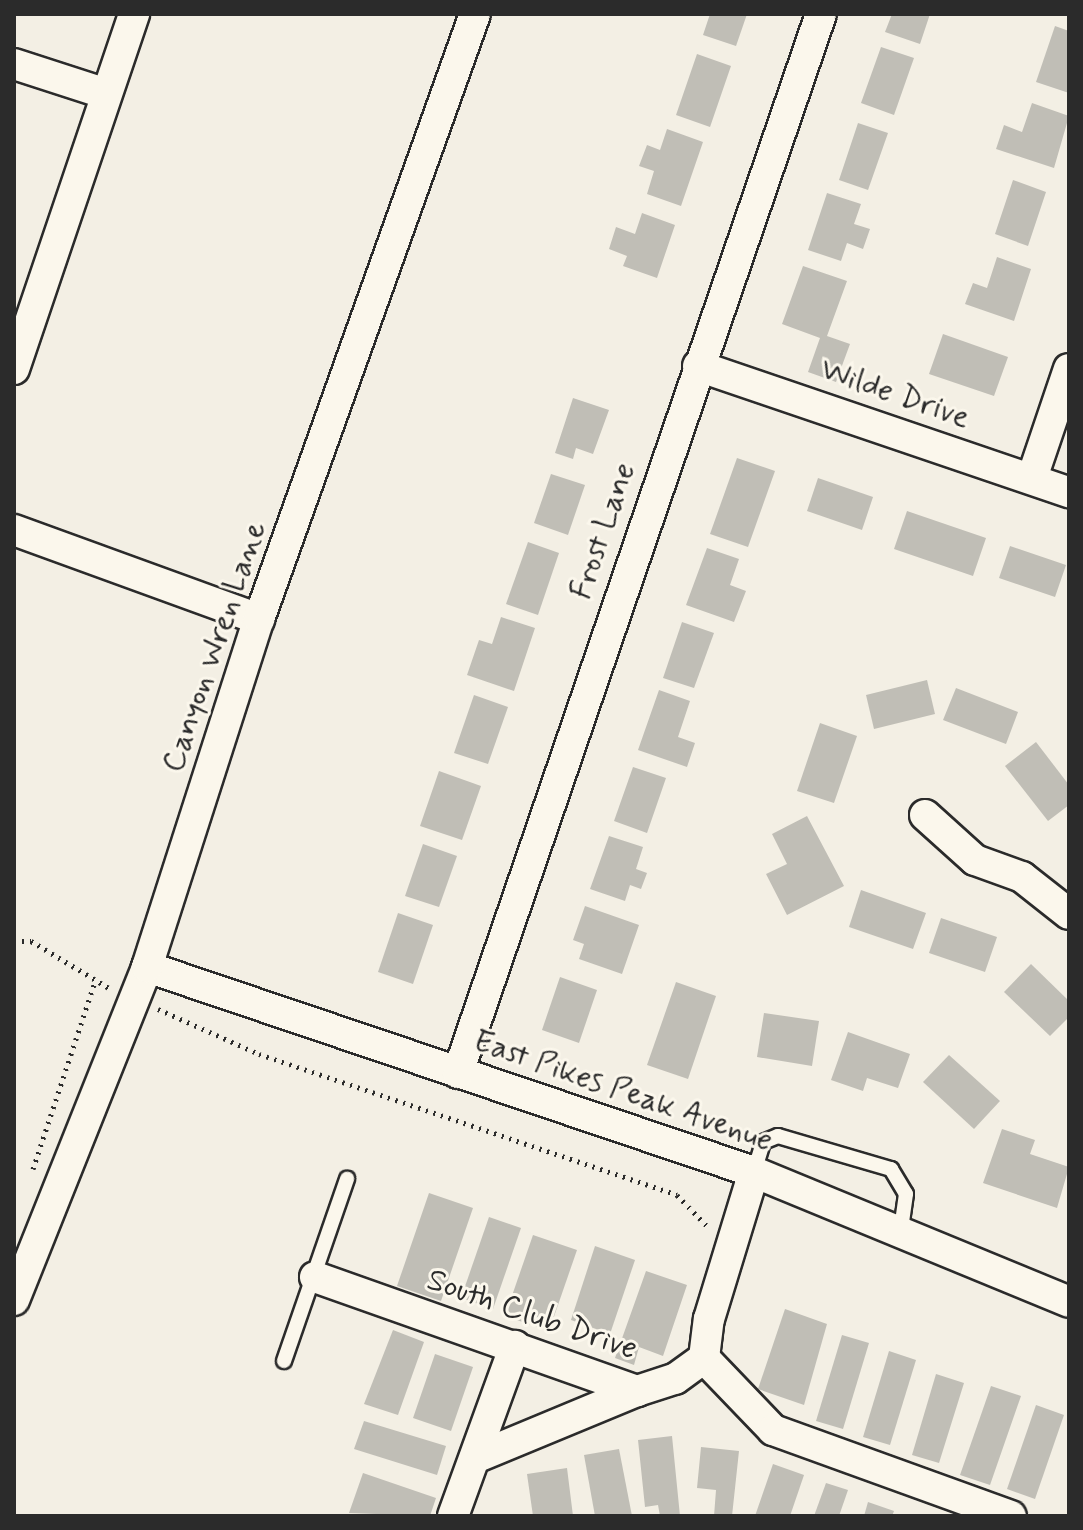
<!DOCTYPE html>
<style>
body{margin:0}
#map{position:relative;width:1083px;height:1530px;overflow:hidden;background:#f3efe4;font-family:Mynerve,sans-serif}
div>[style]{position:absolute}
.building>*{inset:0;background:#c0beb6}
.path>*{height:5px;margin-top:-2.5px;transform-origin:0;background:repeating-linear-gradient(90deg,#2b2b2b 0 2px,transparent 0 8px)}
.roads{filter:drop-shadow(2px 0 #2b2b2b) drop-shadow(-2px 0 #2b2b2b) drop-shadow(0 2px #2b2b2b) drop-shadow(0 -2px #2b2b2b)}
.service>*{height:14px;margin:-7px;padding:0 7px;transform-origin:7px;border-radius:7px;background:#fbf7ec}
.minor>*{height:30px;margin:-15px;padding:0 15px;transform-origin:15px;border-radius:15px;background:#fbf7ec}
span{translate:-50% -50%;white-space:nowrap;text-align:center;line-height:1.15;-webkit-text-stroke:6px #fbf7ec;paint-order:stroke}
.street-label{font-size:32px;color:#2b2b2b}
.frame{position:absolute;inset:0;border:16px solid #2b2b2b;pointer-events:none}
</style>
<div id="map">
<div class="building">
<div style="clip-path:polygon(710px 14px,747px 14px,736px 46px,703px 35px)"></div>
<div style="clip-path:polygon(892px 14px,930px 14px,920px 44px,885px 32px)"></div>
<div style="clip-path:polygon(1055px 26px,1069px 31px,1069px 93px,1036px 82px)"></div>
<div style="clip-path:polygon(881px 47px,914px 58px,894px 115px,861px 103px)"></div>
<div style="clip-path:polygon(697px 54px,731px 66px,710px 127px,676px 115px)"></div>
<div style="clip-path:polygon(1032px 103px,1069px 116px,1054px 168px,996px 149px,1004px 125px,1022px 132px)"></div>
<div style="clip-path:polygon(858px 123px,888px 133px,868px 190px,839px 180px)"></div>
<div style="clip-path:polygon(667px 129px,703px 142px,681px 206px,647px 194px,654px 171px,639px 166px,647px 145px,660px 150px)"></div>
<div style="clip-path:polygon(1013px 180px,1046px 192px,1028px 246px,995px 234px)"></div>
<div style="clip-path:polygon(827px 193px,861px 204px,854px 224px,870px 229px,863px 249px,847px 243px,841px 261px,808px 250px)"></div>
<div style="clip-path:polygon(642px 213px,675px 225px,657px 278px,623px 266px,627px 256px,609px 249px,616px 227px,635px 234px)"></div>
<div style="clip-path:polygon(997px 257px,1031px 269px,1014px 321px,965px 304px,973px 283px,987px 288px)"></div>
<div style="clip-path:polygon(803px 266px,847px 281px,827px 336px,850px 344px,836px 382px,808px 372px,820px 338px,782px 324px)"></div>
<div style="clip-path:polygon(943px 334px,1008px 357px,994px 396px,929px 374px)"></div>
<div style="clip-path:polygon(573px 398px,609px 410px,593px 454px,576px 448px,573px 459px,555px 453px)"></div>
<div style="clip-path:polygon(737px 458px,775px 471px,748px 547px,710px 534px)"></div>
<div style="clip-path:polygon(551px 474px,585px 485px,568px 535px,534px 523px)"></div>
<div style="clip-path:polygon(818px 478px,873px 497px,862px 530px,807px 511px)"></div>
<div style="clip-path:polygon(907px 511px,986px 538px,973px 576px,894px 549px)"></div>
<div style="clip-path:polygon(528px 542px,559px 553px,538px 615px,506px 604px)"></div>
<div style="clip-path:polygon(1010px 546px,1066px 565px,1055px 597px,999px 578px)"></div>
<div style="clip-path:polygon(707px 548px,739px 559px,730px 585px,746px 591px,734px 622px,686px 605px)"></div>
<div style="clip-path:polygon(501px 617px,535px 628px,514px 691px,467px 675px,479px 640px,492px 644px)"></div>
<div style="clip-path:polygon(682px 622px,714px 633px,694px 688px,663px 678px)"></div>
<div style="clip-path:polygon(927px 680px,935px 714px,874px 729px,866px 695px)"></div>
<div style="clip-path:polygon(956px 688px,1018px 712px,1006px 744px,943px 720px)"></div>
<div style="clip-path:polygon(659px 690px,690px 701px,678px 737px,695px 743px,687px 767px,638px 750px)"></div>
<div style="clip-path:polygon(474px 695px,508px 707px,488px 764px,454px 753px)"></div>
<div style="clip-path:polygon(820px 723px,857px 736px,834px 803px,797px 791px)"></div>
<div style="clip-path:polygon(1036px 742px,1069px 785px,1069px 805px,1048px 821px,1005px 766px)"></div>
<div style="clip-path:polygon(633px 767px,666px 778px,647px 833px,614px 821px)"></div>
<div style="clip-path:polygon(439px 771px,481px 786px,462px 840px,420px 826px)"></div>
<div style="clip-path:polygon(807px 816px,844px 886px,787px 915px,766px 874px,787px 864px,772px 834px)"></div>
<div style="clip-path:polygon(609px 836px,643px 847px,636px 869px,647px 873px,641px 889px,630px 885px,625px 901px,590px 889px)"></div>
<div style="clip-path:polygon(423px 844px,457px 856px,439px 907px,405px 896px)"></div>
<div style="clip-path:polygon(861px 890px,926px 913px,913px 949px,849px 927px)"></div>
<div style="clip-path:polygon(585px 906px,639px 925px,622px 974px,579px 959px,584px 944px,573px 940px)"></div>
<div style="clip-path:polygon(398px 913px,433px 925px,413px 984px,378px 972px)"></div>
<div style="clip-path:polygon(941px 918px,997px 937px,985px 972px,929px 953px)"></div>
<div style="clip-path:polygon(1031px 964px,1069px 1001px,1069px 1017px,1050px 1036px,1004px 992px)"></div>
<div style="clip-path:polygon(560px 977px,597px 990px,579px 1043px,542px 1030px)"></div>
<div style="clip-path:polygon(676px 982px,716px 996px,688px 1079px,647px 1065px)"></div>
<div style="clip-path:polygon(764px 1013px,819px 1021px,812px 1066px,757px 1057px)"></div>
<div style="clip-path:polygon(848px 1032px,910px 1054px,898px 1088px,867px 1078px,863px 1091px,831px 1080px)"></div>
<div style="clip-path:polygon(949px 1055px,1000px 1101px,974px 1129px,923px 1082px)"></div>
<div style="clip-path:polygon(1002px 1129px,1035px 1140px,1030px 1154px,1069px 1167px,1057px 1208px,983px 1183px)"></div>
<div style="clip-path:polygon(429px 1193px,473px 1208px,441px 1301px,397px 1286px)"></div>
<div style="clip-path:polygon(489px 1217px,521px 1228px,493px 1309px,461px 1298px)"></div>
<div style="clip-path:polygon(533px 1235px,577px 1250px,549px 1331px,505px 1316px)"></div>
<div style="clip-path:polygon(595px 1246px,635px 1260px,610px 1334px,571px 1320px)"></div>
<div style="clip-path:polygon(646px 1271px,687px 1285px,663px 1356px,639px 1347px,634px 1365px,615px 1358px)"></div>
<div style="clip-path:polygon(785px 1309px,827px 1324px,804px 1405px,758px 1389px)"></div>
<div style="clip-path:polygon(393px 1330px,424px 1342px,398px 1415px,364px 1404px)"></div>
<div style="clip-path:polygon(842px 1335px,869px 1343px,843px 1429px,816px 1421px)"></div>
<div style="clip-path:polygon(889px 1351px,916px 1360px,890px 1445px,863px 1437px)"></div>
<div style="clip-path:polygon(435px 1354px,473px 1367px,451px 1431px,413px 1418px)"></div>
<div style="clip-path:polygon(936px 1374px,964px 1383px,939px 1463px,912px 1455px)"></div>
<div style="clip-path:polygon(991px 1386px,1021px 1396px,990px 1485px,960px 1475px)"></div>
<div style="clip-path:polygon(1036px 1405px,1064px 1415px,1035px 1499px,1007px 1489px)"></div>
<div style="clip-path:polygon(364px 1421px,446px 1446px,437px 1475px,354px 1449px)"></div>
<div style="clip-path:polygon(672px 1436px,680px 1516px,660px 1516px,658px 1505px,645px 1507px,638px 1440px)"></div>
<div style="clip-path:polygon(701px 1447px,739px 1451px,732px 1516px,714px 1516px,716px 1490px,697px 1488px)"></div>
<div style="clip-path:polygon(619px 1449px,632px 1516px,595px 1516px,584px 1455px)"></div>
<div style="clip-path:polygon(773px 1464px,804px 1475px,790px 1516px,755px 1516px)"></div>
<div style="clip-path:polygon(567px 1468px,573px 1516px,533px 1516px,527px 1474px)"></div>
<div style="clip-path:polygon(363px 1473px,436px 1498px,430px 1516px,349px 1513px)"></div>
<div style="clip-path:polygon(826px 1483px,848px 1490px,839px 1516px,814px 1516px)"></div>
<div style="clip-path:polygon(868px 1502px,894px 1511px,892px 1516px,864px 1516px)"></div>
</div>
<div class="path">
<div style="left:14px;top:941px;width:17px"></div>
<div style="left:31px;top:941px;width:91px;rotate:31.1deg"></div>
<div style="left:158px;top:1009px;width:111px;rotate:24deg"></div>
<div style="left:259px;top:1054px;width:441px;rotate:18.6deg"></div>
<div style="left:677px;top:1195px;width:46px;rotate:45.9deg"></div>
<div style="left:33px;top:1169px;width:198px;rotate:-71.7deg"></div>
</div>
<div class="roads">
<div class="service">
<div style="left:754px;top:1172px;width:31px;rotate:-73deg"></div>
<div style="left:763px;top:1142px;width:16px;rotate:-22deg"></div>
<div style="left:778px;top:1136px;width:118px;rotate:16.3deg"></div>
<div style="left:891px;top:1169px;width:29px;rotate:59deg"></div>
<div style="left:906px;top:1194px;width:42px;rotate:98.1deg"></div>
<div style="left:284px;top:1361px;width:193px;rotate:-70.9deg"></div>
</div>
<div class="minor">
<div style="left:14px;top:64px;width:95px;rotate:17.9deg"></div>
<div style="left:698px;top:366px;width:392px;rotate:18.8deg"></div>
<div style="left:14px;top:369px;width:375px;rotate:-71.3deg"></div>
<div style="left:1032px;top:478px;width:115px;rotate:-71.3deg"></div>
<div style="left:14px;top:530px;width:261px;rotate:20deg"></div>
<div style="left:925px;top:815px;width:67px;rotate:42deg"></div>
<div style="left:975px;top:860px;width:50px;rotate:19.9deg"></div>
<div style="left:1022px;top:877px;width:60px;rotate:38.2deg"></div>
<div style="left:147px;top:967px;width:641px;rotate:18.66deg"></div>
<div style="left:754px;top:1172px;width:341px;rotate:22.4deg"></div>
<div style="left:458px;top:1073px;width:1119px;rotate:-71.08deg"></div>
<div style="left:315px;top:1277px;width:342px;rotate:19.5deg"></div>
<div style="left:637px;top:1391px;width:40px;rotate:-18deg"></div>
<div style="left:675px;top:1379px;width:36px;rotate:-36deg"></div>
<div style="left:704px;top:1358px;width:100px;rotate:46.2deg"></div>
<div style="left:773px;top:1430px;width:253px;rotate:19.9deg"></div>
<div style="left:14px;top:1300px;width:359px;rotate:-68.2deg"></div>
<div style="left:147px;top:967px;width:366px;rotate:-72.2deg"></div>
<div style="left:259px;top:619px;width:642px;rotate:-70.35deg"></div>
<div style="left:704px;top:1358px;width:39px;rotate:-83deg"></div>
<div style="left:709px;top:1319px;width:154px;rotate:-73deg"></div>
<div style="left:480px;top:1456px;width:170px;rotate:-22.5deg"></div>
<div style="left:453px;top:1516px;width:181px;rotate:-70deg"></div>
</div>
</div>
<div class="street-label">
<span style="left:895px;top:394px;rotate:19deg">Wilde Drive</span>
<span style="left:603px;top:531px;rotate:-71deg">Frost Lane</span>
<span style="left:215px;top:647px;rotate:-71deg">Canyon Wren Lane</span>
<span style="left:623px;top:1091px;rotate:19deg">East Pikes Peak Avenue</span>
<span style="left:532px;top:1315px;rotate:19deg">South Club Drive</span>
</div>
<div class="frame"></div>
</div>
